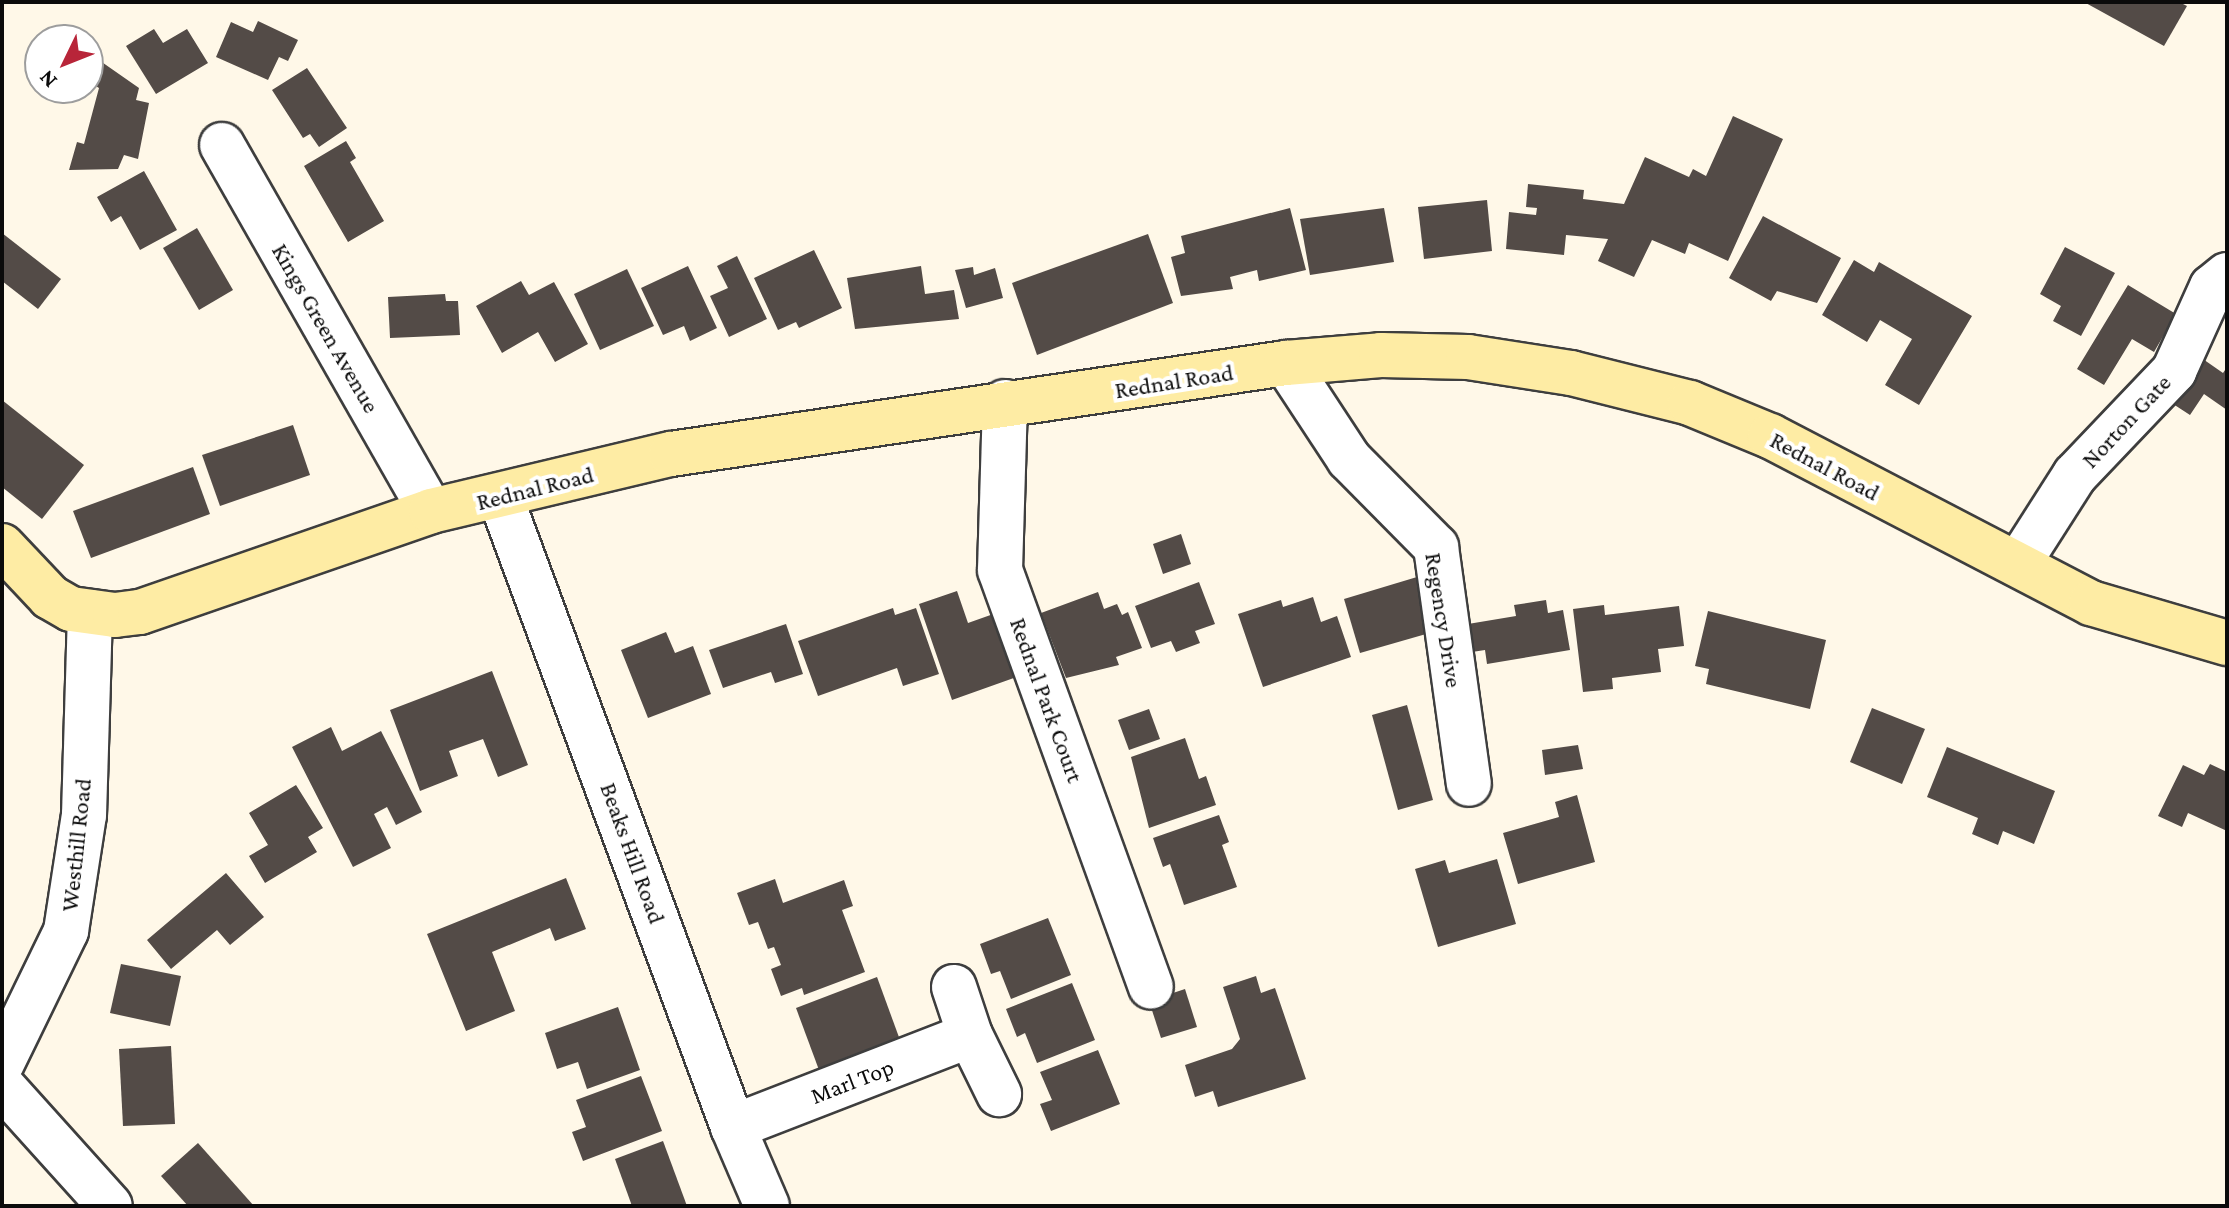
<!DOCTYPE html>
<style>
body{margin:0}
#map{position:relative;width:2229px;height:1208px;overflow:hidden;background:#fff8e8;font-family:"Crimson Pro",serif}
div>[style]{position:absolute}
.building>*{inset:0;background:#534b47}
.roads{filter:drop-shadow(2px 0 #3e3e3e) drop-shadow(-2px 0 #3e3e3e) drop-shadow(0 2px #3e3e3e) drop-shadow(0 -2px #3e3e3e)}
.street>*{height:44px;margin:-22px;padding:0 22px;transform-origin:22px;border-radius:22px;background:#fff}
.secondary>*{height:44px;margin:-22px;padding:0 22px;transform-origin:22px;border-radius:22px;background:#feeca4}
span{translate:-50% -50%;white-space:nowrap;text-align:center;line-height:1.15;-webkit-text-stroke:8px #fff;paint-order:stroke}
.street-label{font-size:24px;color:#0b0b0b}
.frame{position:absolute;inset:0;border:4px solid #0b0b0b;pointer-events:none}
.north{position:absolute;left:24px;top:24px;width:80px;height:80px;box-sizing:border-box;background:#fff;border:2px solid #9d9d9d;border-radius:50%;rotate:227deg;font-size:22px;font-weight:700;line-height:32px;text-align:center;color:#0b0b0b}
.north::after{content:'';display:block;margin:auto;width:28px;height:36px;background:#b82539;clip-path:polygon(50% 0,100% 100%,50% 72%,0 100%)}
</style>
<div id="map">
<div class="building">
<div style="clip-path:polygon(2084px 2px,2179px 2px,2187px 6px,2164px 46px)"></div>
<div style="clip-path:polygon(258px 21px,298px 40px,288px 61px,279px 57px,268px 80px,216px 57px,231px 22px,253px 32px)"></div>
<div style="clip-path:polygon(154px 29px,163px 43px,187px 29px,208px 63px,156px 94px,126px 46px)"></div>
<div style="clip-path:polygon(96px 58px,139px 88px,136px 100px,149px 103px,138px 159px,124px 155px,118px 169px,69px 170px,77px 142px,84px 144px,99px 88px,88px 81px)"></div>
<div style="clip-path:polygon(307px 68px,347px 128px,319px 147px,310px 134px,303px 138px,272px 90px)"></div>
<div style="clip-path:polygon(1733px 116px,1783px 139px,1728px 261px,1689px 243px,1685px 254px,1652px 240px,1634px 277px,1598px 261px,1608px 239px,1566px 235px,1564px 255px,1506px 249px,1509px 212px,1536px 215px,1537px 208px,1526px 207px,1528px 184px,1584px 190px,1583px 199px,1624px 204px,1645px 157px,1689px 177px,1693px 169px,1706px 176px)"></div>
<div style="clip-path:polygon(346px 141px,356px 158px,350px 162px,384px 221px,348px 242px,304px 166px)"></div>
<div style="clip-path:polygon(144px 171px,177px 230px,140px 250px,121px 216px,111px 222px,97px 197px)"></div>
<div style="clip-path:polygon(1487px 200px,1492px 251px,1424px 259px,1418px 207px)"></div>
<div style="clip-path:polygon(1290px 208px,1306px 270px,1259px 281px,1257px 270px,1230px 277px,1233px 289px,1181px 296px,1171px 257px,1185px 253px,1181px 236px)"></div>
<div style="clip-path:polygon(1384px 208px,1394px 262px,1310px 275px,1300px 219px)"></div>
<div style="clip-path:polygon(1763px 216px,1841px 258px,1817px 303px,1777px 291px,1771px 301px,1729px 278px)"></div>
<div style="clip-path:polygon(197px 228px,233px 290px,199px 310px,163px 248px)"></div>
<div style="clip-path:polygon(2px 233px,61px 279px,38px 309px,2px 281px)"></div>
<div style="clip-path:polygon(1148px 234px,1173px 303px,1037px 355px,1012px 283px)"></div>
<div style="clip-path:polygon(2065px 247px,2115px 273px,2081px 336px,2053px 321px,2061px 306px,2040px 294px)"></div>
<div style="clip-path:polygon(814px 250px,842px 308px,799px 328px,796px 322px,778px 330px,754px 278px)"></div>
<div style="clip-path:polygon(737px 256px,767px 319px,729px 337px,710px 296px,728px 288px,717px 266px)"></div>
<div style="clip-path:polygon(1854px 260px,1874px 272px,1879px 262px,1972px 316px,1919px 405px,1885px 385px,1912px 339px,1880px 320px,1867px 342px,1822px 315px)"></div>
<div style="clip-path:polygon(688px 266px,717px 328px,690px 341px,684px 326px,663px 335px,641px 288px)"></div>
<div style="clip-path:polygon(921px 266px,925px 294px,954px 290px,959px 319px,855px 329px,847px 278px)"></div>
<div style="clip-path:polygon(973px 267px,974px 275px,995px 268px,1003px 298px,966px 308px,955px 270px)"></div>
<div style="clip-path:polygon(627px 269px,654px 326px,600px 350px,574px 294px)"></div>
<div style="clip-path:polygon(521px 281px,529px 295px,554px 282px,588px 344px,555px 362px,538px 332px,502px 353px,476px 306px)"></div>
<div style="clip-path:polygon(2128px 285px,2176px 314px,2154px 352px,2132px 339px,2104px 385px,2077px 369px)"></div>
<div style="clip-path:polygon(445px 294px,446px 301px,458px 301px,460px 335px,390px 338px,388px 297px)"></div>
<div style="clip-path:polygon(2200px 357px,2223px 373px,2227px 367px,2227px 410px,2204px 394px,2190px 415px,2170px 402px)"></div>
<div style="clip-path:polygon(2px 400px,84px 465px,42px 519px,2px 487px)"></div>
<div style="clip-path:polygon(293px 425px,310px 475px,220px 506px,202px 455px)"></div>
<div style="clip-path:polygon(193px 467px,210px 514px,91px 558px,73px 511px)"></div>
<div style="clip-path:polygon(1181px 534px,1191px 564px,1163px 574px,1153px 544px)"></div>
<div style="clip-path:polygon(1417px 577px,1433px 632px,1360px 653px,1344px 599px)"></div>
<div style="clip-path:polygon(1199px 582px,1215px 624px,1195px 631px,1200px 643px,1176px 652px,1171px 641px,1151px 648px,1135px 606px)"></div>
<div style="clip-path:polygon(957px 591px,968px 623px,999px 612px,1022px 675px,952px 700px,919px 604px)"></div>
<div style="clip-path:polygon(1098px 592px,1104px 609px,1117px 604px,1122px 615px,1128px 612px,1142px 648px,1116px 657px,1119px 665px,1066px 678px,1041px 613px)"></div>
<div style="clip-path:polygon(1313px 597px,1321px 622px,1337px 616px,1351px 657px,1263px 687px,1238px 614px,1281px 600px,1283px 607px)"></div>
<div style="clip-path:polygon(1546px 600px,1548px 613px,1563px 610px,1570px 650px,1487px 664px,1485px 650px,1472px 652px,1468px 624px,1516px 616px,1514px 605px)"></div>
<div style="clip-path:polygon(1604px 605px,1605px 615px,1679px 606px,1684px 646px,1658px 649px,1661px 672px,1612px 678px,1613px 689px,1583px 692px,1573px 609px)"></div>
<div style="clip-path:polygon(893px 608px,895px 615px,916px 608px,939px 674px,903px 686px,897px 668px,818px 696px,798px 641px)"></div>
<div style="clip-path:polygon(1708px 611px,1826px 640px,1810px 709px,1706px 684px,1709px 669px,1695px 666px)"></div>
<div style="clip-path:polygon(786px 624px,803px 674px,775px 683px,771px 672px,723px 688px,709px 650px)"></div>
<div style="clip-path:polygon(666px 632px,675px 653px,693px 646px,711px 694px,648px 718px,621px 650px)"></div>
<div style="clip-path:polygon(492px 671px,528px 765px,498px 777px,483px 739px,449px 751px,458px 776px,420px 791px,390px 710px)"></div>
<div style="clip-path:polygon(1407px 705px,1433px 800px,1398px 810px,1372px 715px)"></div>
<div style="clip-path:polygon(1872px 708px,1925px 729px,1902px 784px,1850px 762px)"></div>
<div style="clip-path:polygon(1149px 709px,1160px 739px,1129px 750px,1118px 720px)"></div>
<div style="clip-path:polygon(331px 727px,342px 751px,381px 731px,422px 812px,396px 825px,387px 807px,374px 814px,391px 848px,353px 867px,292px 747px)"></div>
<div style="clip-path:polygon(1185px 738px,1199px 779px,1206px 776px,1216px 805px,1149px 828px,1131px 757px)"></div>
<div style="clip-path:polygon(1578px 745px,1583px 769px,1545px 775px,1542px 750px)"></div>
<div style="clip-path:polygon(1947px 747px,2055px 791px,2034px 844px,2003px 831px,1998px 845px,1972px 834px,1978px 818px,1927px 797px)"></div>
<div style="clip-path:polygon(2210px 764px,2227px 772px,2227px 831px,2188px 813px,2182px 827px,2158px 816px,2183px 765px,2204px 775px)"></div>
<div style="clip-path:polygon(296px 785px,323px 828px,308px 837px,317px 852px,265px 883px,249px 856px,268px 845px,249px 813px)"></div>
<div style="clip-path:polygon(1577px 795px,1595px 862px,1518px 884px,1503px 833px,1559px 817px,1555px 802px)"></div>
<div style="clip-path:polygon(1219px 815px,1229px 842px,1222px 845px,1237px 887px,1184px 905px,1170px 864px,1163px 867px,1153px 838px)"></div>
<div style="clip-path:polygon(1497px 859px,1516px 924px,1438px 947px,1415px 869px,1445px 860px,1449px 873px)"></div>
<div style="clip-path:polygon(226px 873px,264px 917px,230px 945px,217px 930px,171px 969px,147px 940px)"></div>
<div style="clip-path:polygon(566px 878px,586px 929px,555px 941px,550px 928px,492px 952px,515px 1011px,466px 1031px,427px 934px)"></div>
<div style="clip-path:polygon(775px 879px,783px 903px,844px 880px,853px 906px,842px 910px,865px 972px,804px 995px,802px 988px,781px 996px,771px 969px,781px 965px,774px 947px,768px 949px,758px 922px,749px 925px,737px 893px)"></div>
<div style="clip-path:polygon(1048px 918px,1071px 975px,1011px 999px,1000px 971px,991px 974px,980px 944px)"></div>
<div style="clip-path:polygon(121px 964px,181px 976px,170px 1026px,110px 1013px)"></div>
<div style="clip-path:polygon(1256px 976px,1261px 993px,1275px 988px,1306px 1079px,1218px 1107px,1213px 1091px,1195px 1097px,1185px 1065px,1232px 1049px,1240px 1039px,1223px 987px)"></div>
<div style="clip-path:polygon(877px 977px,900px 1040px,819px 1070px,796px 1008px)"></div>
<div style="clip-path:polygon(1072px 983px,1095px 1040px,1037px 1063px,1025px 1033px,1017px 1037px,1006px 1009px)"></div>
<div style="clip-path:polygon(1185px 989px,1197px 1027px,1161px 1038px,1149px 1001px)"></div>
<div style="clip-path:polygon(618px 1007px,640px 1070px,587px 1089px,578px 1062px,557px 1069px,545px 1033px)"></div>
<div style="clip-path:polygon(171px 1046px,175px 1124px,123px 1126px,119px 1049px)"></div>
<div style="clip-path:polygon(1098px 1050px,1120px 1104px,1051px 1131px,1040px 1104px,1052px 1100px,1040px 1072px)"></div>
<div style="clip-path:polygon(641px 1076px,662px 1131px,583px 1161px,572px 1132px,586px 1127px,576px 1100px)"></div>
<div style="clip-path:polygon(663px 1141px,687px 1206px,632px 1206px,615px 1159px)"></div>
<div style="clip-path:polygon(198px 1143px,254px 1206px,188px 1206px,161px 1176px)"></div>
</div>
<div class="roads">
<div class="street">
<div style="left:222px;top:145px;width:421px;rotate:60.3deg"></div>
<div style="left:1286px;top:363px;width:115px;rotate:56.7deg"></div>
<div style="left:1349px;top:459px;width:124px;rotate:45.3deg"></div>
<div style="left:1436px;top:547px;width:239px;rotate:82.1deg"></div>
<div style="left:1005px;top:402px;width:168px;rotate:91.7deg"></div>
<div style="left:1000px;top:570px;width:443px;rotate:70.1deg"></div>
<div style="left:501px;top:499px;width:669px;rotate:69.72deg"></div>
<div style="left:733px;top:1127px;width:86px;rotate:66.7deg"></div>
<div style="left:2018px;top:564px;width:106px;rotate:-57.4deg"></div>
<div style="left:2075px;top:475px;width:144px;rotate:-46.4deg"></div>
<div style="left:2174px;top:371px;width:92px;rotate:-65.7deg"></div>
<div style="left:2212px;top:287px;width:19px;rotate:-39deg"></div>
<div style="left:954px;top:987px;width:51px;rotate:71.6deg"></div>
<div style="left:970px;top:1035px;width:66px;rotate:63.8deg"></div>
<div style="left:2px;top:1063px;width:147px;rotate:-64.1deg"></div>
<div style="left:66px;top:931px;width:117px;rotate:-81.2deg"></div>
<div style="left:84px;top:815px;width:203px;rotate:-88.3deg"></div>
<div style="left:2px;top:1086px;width:161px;rotate:48deg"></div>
<div style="left:733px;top:1127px;width:254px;rotate:-21.2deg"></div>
</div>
<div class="secondary">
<div style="left:2px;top:546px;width:70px;rotate:46.7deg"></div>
<div style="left:50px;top:597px;width:24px;rotate:30deg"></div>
<div style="left:71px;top:609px;width:44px;rotate:7.8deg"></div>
<div style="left:115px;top:615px;width:25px;rotate:-7deg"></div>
<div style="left:140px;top:612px;width:308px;rotate:-19.1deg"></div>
<div style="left:431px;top:511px;width:247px;rotate:-13.4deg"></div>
<div style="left:671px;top:454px;width:622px;rotate:-8.42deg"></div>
<div style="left:1286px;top:363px;width:95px;rotate:-4.8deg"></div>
<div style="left:1381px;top:355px;width:87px;rotate:1.3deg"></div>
<div style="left:1468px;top:357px;width:104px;rotate:8.8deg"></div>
<div style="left:1571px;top:373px;width:123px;rotate:14.1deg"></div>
<div style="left:1690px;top:403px;width:87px;rotate:22.4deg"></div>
<div style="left:1770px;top:436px;width:362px;rotate:27.5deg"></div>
<div style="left:2091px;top:603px;width:142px;rotate:16.4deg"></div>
</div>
</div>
<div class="street-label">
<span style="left:326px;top:328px;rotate:60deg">Kings Green Avenue</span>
<span style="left:1174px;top:381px;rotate:-9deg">Rednal Road</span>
<span style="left:2126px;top:421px;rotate:-47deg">Norton Gate</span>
<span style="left:1825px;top:466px;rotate:28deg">Rednal Road</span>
<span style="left:535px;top:488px;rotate:-14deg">Rednal Road</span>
<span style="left:1444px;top:620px;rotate:81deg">Regency Drive</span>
<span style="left:1047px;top:700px;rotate:70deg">Rednal Park Court</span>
<span style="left:76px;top:845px;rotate:-84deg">Westhill Road</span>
<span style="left:633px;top:853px;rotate:70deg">Beaks Hill Road</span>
<span style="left:852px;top:1081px;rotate:-21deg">Marl Top</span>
</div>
<div class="frame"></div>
<div class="north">N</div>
</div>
